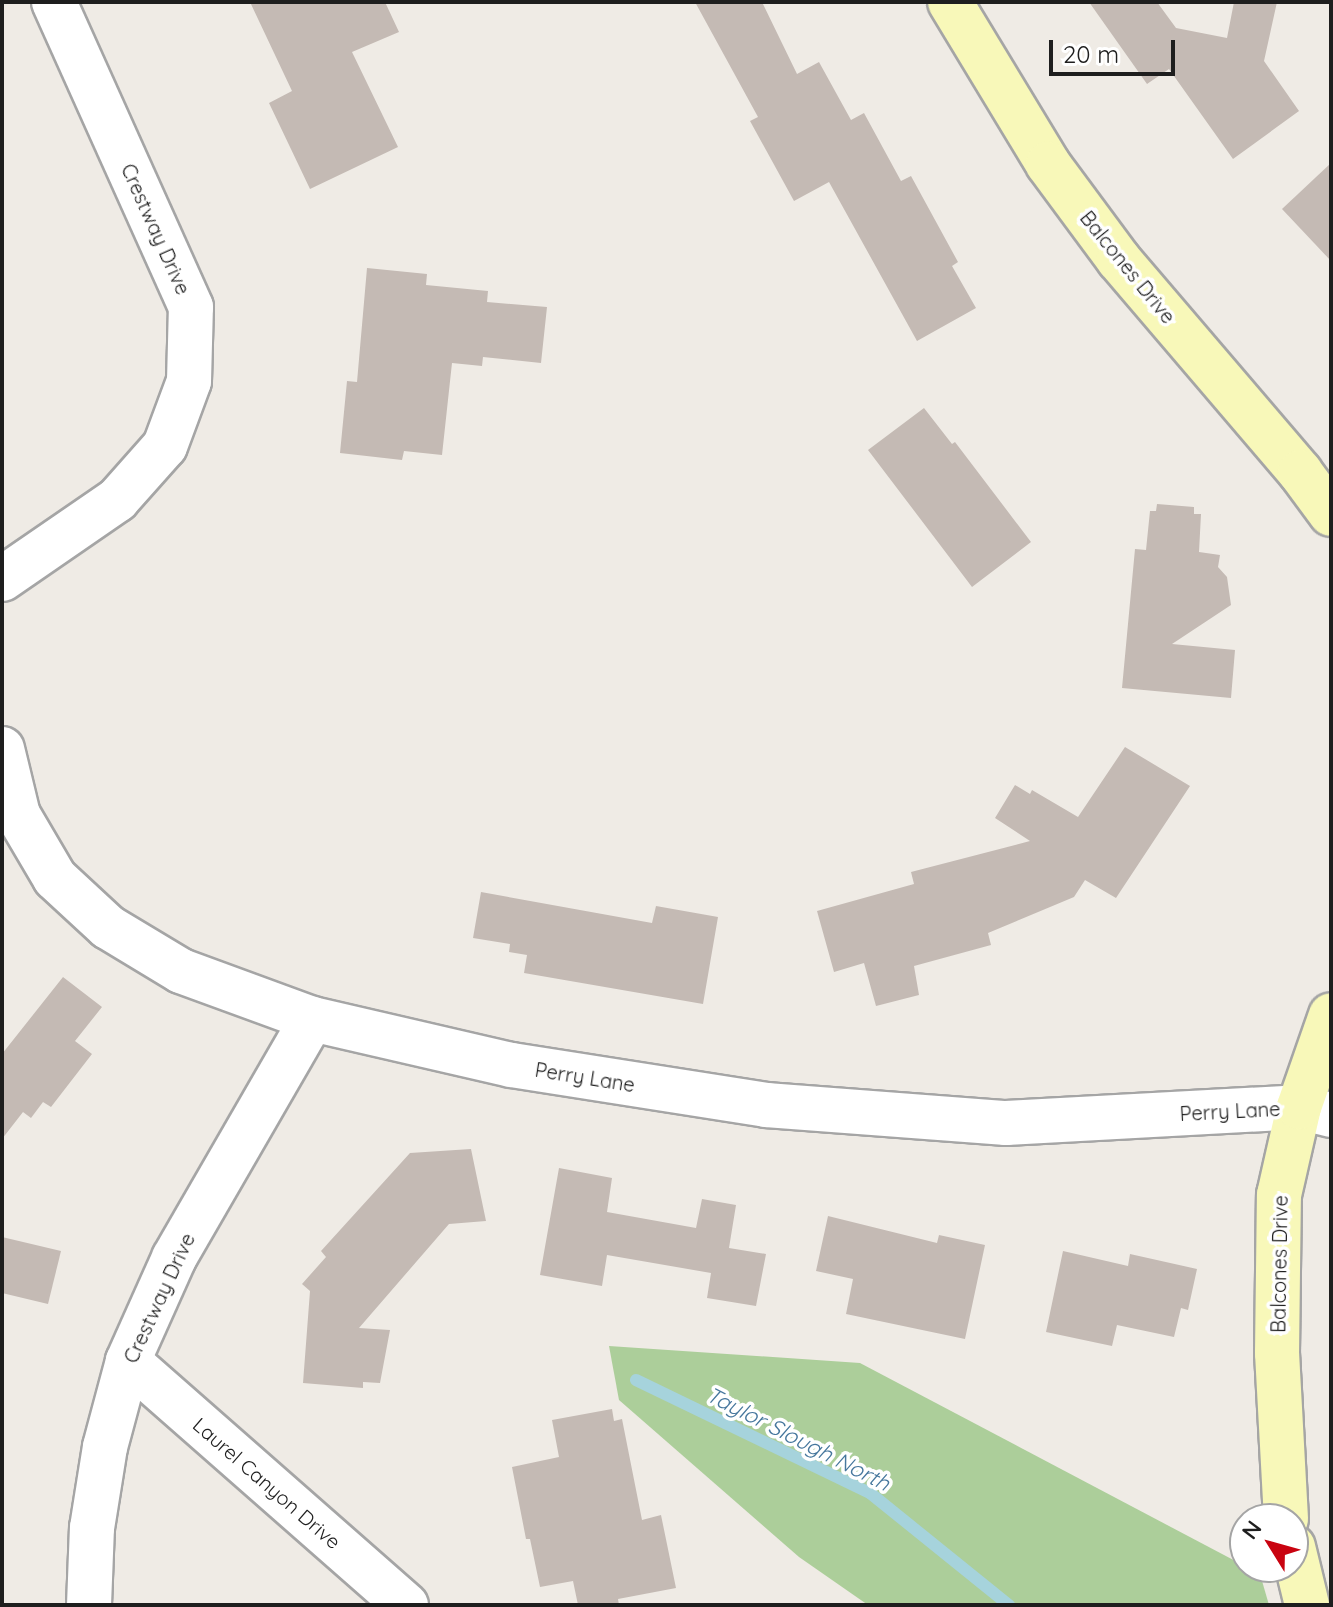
<!DOCTYPE html>
<style>
body{margin:0}
#map{position:relative;width:1333px;height:1607px;overflow:hidden;background:#efebe5;font-family:Quicksand,sans-serif}
div>[style]{position:absolute}
.forest>*{inset:0;background:#acce9a}
.stream>*{height:12px;margin:-6px;padding:0 6px;transform-origin:6px;border-radius:6px;background:#a6d3dc}
.building>*{inset:0;background:#c4bab4}
.roads{filter:drop-shadow(2px 0 #a5a5a5) drop-shadow(-2px 0 #a5a5a5) drop-shadow(0 2px #a5a5a5) drop-shadow(0 -2px #a5a5a5)}
.street>*{height:44px;margin:-22px;padding:0 22px;transform-origin:22px;border-radius:22px;background:#fff}
.secondary>*{height:44px;margin:-22px;padding:0 22px;transform-origin:22px;border-radius:22px;background:#f8f8b9}
span{translate:-50% -50%;white-space:nowrap;text-align:center;line-height:1.15;-webkit-text-stroke:7px #fff;paint-order:stroke}
.street-label{font-size:20px;color:#1e1e1e}
.water-label{font-size:22px;color:#46779d;font-style:italic}
.frame{position:absolute;inset:0;border:4px solid #1e1e1e;pointer-events:none}
.north{position:absolute;left:1229px;top:1503px;width:80px;height:80px;box-sizing:border-box;background:#fff;border:2px solid #a5a5a5;border-radius:50%;rotate:307deg;font-size:22px;font-weight:700;line-height:32px;text-align:center;color:#1e1e1e}
.north::after{content:'';display:block;margin:auto;width:28px;height:36px;background:#c90310;clip-path:polygon(50% 0,100% 100%,50% 72%,0 100%)}
.scale{position:absolute;left:1049px;top:40px;width:126px;height:36px;box-sizing:border-box;border:4px solid #1e1e1e;border-top:0;padding-left:10px;font-size:24px;line-height:28px;white-space:nowrap;color:#1e1e1e;-webkit-text-stroke:6px #fff;paint-order:stroke}
</style>
<div id="map">
<div class="forest">
<div style="clip-path:polygon(609px 1346px,860px 1363px,1260px 1574px,1269px 1605px,868px 1605px,799px 1557px,619px 1400px)"></div>
</div>
<div class="stream">
<div style="left:636px;top:1380px;width:260px;rotate:25.8deg"></div>
<div style="left:870px;top:1493px;width:179px;rotate:38.9deg"></div>
</div>
<div class="building">
<div style="clip-path:polygon(250px 2px,385px 2px,399px 32px,352px 52px,398px 147px,310px 189px,269px 103px,292px 91px)"></div>
<div style="clip-path:polygon(695px 2px,762px 2px,797px 74px,819px 62px,851px 120px,864px 113px,901px 181px,911px 176px,958px 262px,952px 266px,976px 308px,917px 341px,829px 182px,794px 201px,750px 121px,758px 117px)"></div>
<div style="clip-path:polygon(1089px 2px,1157px 2px,1176px 28px,1227px 38px,1234px 2px,1277px 2px,1264px 61px,1299px 111px,1233px 159px,1169px 69px,1147px 84px)"></div>
<div style="clip-path:polygon(1331px 163px,1331px 261px,1282px 209px)"></div>
<div style="clip-path:polygon(367px 268px,427px 274px,426px 285px,488px 291px,487px 302px,547px 307px,541px 363px,483px 357px,482px 366px,452px 363px,442px 455px,404px 451px,402px 460px,340px 453px,347px 381px,357px 382px)"></div>
<div style="clip-path:polygon(924px 408px,952px 444px,955px 442px,1031px 542px,972px 587px,868px 450px)"></div>
<div style="clip-path:polygon(1157px 504px,1194px 507px,1194px 514px,1201px 514px,1199px 552px,1220px 555px,1218px 567px,1227px 577px,1231px 605px,1172px 644px,1235px 650px,1231px 698px,1122px 688px,1135px 549px,1146px 550px,1150px 511px,1156px 511px)"></div>
<div style="clip-path:polygon(1125px 747px,1190px 786px,1116px 898px,1085px 880px,1074px 897px,988px 933px,991px 945px,914px 966px,919px 995px,876px 1006px,864px 963px,834px 972px,817px 911px,914px 884px,911px 872px,1030px 841px,995px 818px,1015px 785px,1030px 794px,1032px 790px,1078px 817px)"></div>
<div style="clip-path:polygon(481px 892px,652px 923px,656px 906px,718px 917px,703px 1004px,524px 973px,527px 955px,509px 952px,510px 944px,473px 938px)"></div>
<div style="clip-path:polygon(63px 977px,102px 1007px,75px 1041px,92px 1054px,51px 1107px,43px 1102px,31px 1118px,23px 1112px,2px 1139px,2px 1054px)"></div>
<div style="clip-path:polygon(471px 1149px,486px 1221px,449px 1224px,359px 1328px,390px 1330px,380px 1383px,363px 1382px,363px 1388px,303px 1383px,310px 1291px,302px 1284px,326px 1257px,321px 1251px,410px 1153px)"></div>
<div style="clip-path:polygon(559px 1168px,612px 1178px,607px 1212px,696px 1228px,702px 1199px,736px 1205px,729px 1248px,766px 1254px,756px 1306px,707px 1298px,711px 1273px,607px 1255px,602px 1286px,540px 1275px)"></div>
<div style="clip-path:polygon(828px 1216px,937px 1243px,939px 1235px,985px 1245px,965px 1339px,846px 1314px,853px 1279px,816px 1271px)"></div>
<div style="clip-path:polygon(2px 1237px,61px 1251px,48px 1304px,2px 1293px)"></div>
<div style="clip-path:polygon(1063px 1251px,1128px 1266px,1130px 1254px,1197px 1269px,1188px 1310px,1181px 1308px,1174px 1337px,1117px 1325px,1112px 1346px,1046px 1332px)"></div>
<div style="clip-path:polygon(612px 1409px,614px 1421px,622px 1419px,642px 1520px,661px 1515px,676px 1588px,618px 1599px,619px 1605px,578px 1605px,573px 1581px,540px 1587px,530px 1539px,526px 1539px,512px 1467px,559px 1457px,552px 1420px)"></div>
</div>
<div class="roads">
<div class="street">
<div style="left:2px;top:579px;width:140px;rotate:-34.5deg"></div>
<div style="left:117px;top:500px;width:72px;rotate:-48.4deg"></div>
<div style="left:165px;top:446px;width:69px;rotate:-69.7deg"></div>
<div style="left:189px;top:381px;width:74px;rotate:-88.5deg"></div>
<div style="left:191px;top:307px;width:334px;rotate:-114.2deg"></div>
<div style="left:2px;top:749px;width:68px;rotate:76.4deg"></div>
<div style="left:18px;top:815px;width:73px;rotate:59.6deg"></div>
<div style="left:55px;top:878px;width:72px;rotate:42.8deg"></div>
<div style="left:108px;top:927px;width:85px;rotate:31.1deg"></div>
<div style="left:181px;top:971px;width:140px;rotate:20.1deg"></div>
<div style="left:312px;top:1019px;width:204px;rotate:13deg"></div>
<div style="left:511px;top:1065px;width:258px;rotate:8.9deg"></div>
<div style="left:766px;top:1105px;width:241px;rotate:4.3deg"></div>
<div style="left:1006px;top:1123px;width:293px;rotate:-3.1deg"></div>
<div style="left:1299px;top:1107px;width:33px;rotate:14deg"></div>
<div style="left:128px;top:1361px;width:370px;rotate:41.3deg"></div>
<div style="left:89px;top:1605px;width:77px;rotate:-87.8deg"></div>
<div style="left:92px;top:1528px;width:82px;rotate:-80.9deg"></div>
<div style="left:105px;top:1447px;width:89px;rotate:-75deg"></div>
<div style="left:128px;top:1361px;width:113px;rotate:-65.9deg"></div>
<div style="left:174px;top:1258px;width:276px;rotate:-60deg"></div>
</div>
<div class="secondary">
<div style="left:950px;top:2px;width:189px;rotate:58.8deg"></div>
<div style="left:1048px;top:164px;width:119px;rotate:53.5deg"></div>
<div style="left:1119px;top:260px;width:279px;rotate:49.5deg"></div>
<div style="left:1300px;top:472px;width:52px;rotate:53.6deg"></div>
<div style="left:1286px;top:1519px;width:166px;rotate:-93.1deg"></div>
<div style="left:1277px;top:1353px;width:158px;rotate:-89.3deg"></div>
<div style="left:1279px;top:1195px;width:90px;rotate:-77.2deg"></div>
<div style="left:1299px;top:1107px;width:97px;rotate:-70.8deg"></div>
<div style="left:1293px;top:1547px;width:60px;rotate:76.4deg"></div>
</div>
</div>
<div class="street-label">
<span style="left:156px;top:229px;rotate:66deg">Crestway Drive</span>
<span style="left:1128px;top:267px;rotate:51deg">Balcones Drive</span>
<span style="left:585px;top:1077px;rotate:9deg">Perry Lane</span>
<span style="left:1230px;top:1111px;rotate:-3deg">Perry Lane</span>
<span style="left:1279px;top:1264px;rotate:-89deg">Balcones Drive</span>
<span style="left:159px;top:1298px;rotate:-65deg">Crestway Drive</span>
<span style="left:267px;top:1483px;rotate:41deg">Laurel Canyon Drive</span>
</div>
<div class="water-label">
<span style="left:798px;top:1439px;rotate:27deg">Taylor Slough North</span>
</div>
<div class="frame"></div>
<div class="north">N</div>
<div class="scale">20 m</div>
</div>
